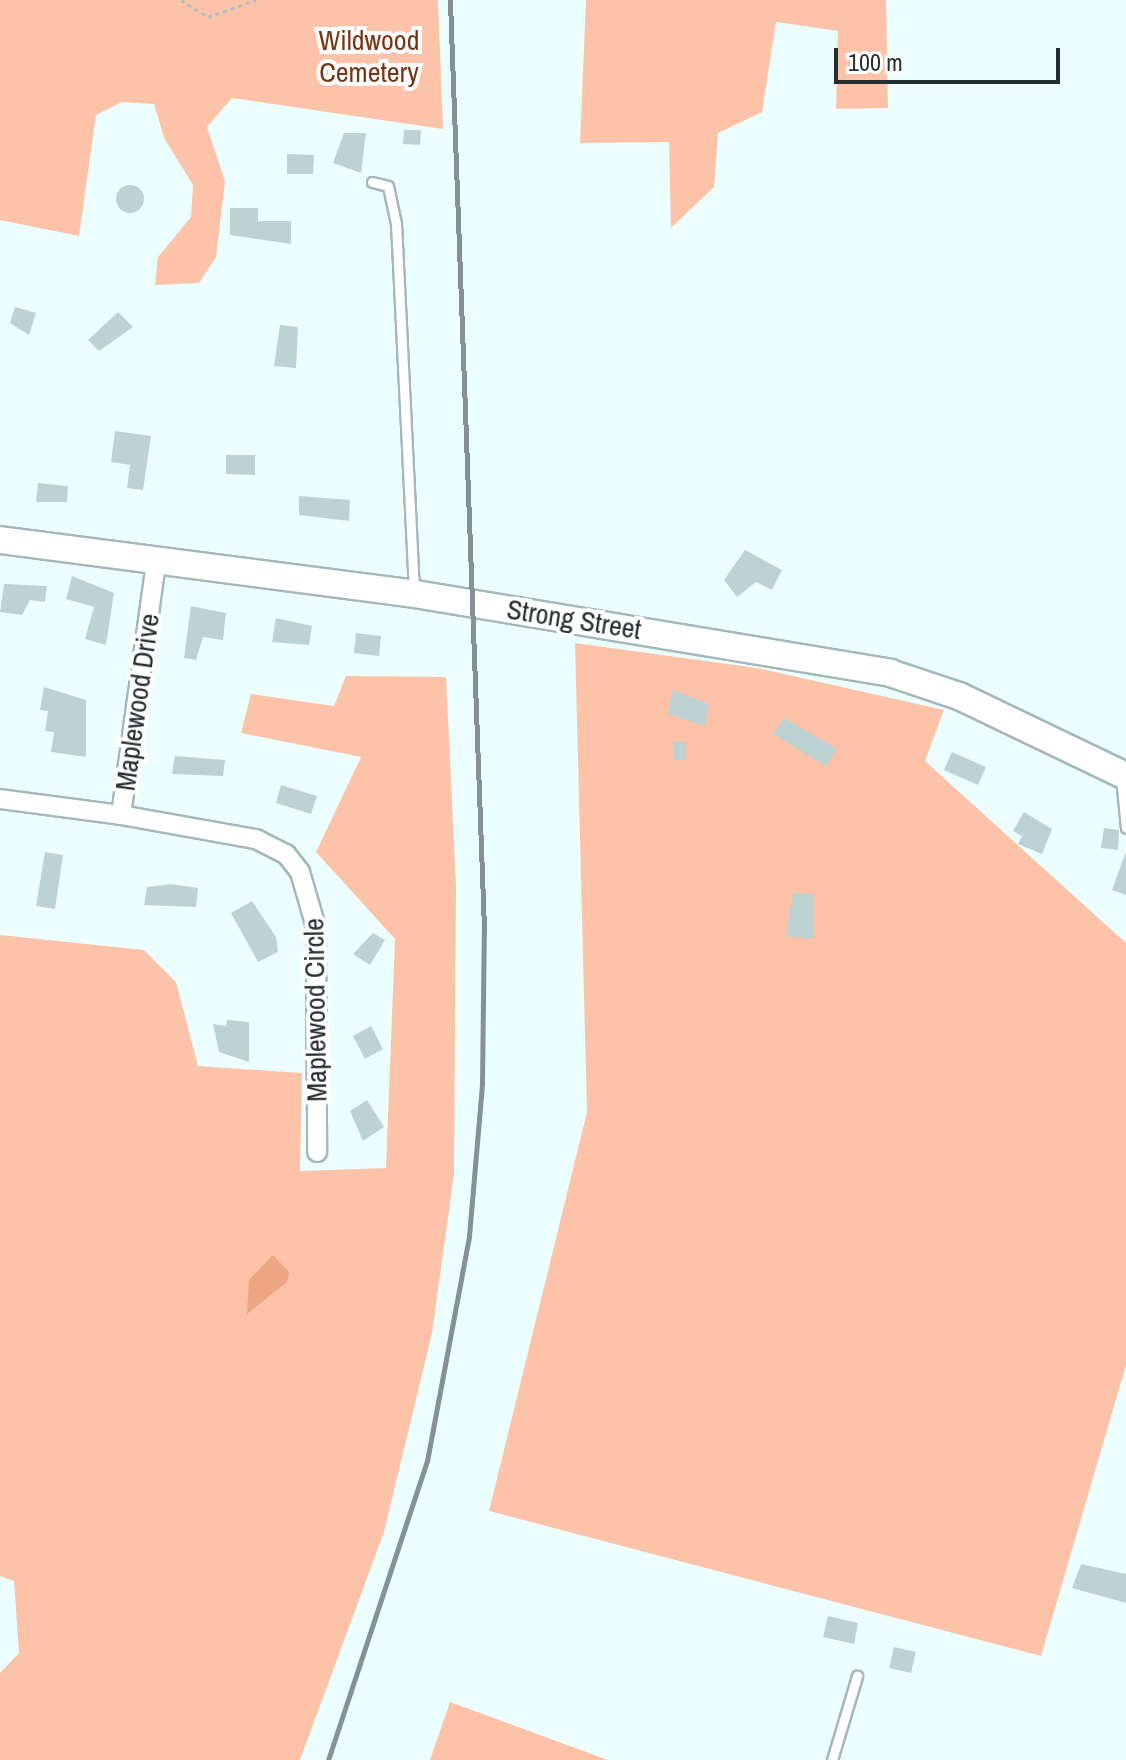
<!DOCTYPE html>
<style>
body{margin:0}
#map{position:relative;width:1126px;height:1760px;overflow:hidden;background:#edfeff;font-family:"Archivo Narrow",sans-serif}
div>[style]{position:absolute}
.green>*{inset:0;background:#fcc3a9}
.water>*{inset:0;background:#eda584}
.building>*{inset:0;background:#bdd2d3}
.round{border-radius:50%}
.path>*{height:3px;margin-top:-1.5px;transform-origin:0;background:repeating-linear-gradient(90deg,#afbebf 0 4px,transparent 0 8px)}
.roads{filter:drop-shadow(2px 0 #a3b8b9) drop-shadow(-2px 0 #a3b8b9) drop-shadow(0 2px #a3b8b9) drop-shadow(0 -2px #a3b8b9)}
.service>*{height:9px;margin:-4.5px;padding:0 4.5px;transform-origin:4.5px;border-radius:4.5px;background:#fff}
.minor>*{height:18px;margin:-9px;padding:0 9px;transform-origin:9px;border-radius:9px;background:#fff}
.secondary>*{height:26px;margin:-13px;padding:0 13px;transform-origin:13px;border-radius:13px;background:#fff}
.rail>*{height:5px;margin:-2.5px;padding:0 2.5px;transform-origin:2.5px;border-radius:2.5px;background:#859192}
span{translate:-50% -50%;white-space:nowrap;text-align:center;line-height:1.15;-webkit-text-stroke:8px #fff;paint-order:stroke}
.park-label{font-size:28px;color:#773613}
.street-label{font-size:28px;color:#262e2f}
.scale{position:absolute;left:834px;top:48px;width:226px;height:36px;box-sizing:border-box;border:4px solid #262e2f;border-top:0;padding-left:10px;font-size:24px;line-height:28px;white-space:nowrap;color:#262e2f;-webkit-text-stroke:6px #fff;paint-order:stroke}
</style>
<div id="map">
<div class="green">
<div style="clip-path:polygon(0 0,438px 0,443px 129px,232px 98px,207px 127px,225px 181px,216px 257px,199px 283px,155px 285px,158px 257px,191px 217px,193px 185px,164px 138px,154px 104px,122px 102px,96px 115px,79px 236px,0 220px)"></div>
<div style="clip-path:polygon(586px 0,886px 0,888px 108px,836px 109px,838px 31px,776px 22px,762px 112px,718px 133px,714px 187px,671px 228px,669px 142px,580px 143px)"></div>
<div style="clip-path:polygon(575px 643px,757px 668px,944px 710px,925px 761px,1126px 943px,1126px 1365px,1041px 1656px,489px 1511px,587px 1112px)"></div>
<div style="clip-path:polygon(346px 676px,446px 677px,456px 886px,454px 1174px,432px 1333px,384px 1532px,300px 1760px,0 1760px,0 1673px,19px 1653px,14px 1581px,0 1576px,0 935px,144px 950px,176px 982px,198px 1066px,302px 1073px,300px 1171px,386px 1168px,395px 939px,316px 852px,361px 757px,241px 733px,251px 694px,334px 706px)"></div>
<div style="clip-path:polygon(450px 1702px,608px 1760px,430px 1760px)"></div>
</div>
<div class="water">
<div style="clip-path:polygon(273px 1255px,289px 1272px,287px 1282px,247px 1314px,249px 1280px)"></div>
</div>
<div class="building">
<div style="clip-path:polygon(404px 130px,421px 130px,420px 145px,403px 144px)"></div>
<div style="clip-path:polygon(344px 133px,366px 133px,361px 173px,333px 163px)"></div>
<div style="clip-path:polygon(287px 154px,314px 155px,313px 174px,287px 174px)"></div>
<div class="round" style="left:116px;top:185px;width:28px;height:28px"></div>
<div style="clip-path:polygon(230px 208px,258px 208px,258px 221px,291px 221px,291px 244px,230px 235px)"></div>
<div style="clip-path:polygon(15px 307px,36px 313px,29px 335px,10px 323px)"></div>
<div style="clip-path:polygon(118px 312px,133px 327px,99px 351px,88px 340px)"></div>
<div style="clip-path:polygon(280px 325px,298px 327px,296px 368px,274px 366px)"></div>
<div style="clip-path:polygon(115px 431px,151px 436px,143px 490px,127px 488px,130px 465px,111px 462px)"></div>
<div style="clip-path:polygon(226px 455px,255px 455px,255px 475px,226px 474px)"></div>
<div style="clip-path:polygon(38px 483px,68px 486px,67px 502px,36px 502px)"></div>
<div style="clip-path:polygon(299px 496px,350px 500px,349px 521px,299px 515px)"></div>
<div style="clip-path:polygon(745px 550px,782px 570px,772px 590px,756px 582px,737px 597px,724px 580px)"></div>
<div style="clip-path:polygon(72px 576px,114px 593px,106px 645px,85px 639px,94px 607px,66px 599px)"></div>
<div style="clip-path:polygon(4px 584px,47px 586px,45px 602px,30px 600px,22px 615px,0 612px)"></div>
<div style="clip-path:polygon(191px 606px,226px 613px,223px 640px,203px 637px,196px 660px,184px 658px)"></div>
<div style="clip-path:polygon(276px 618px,312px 626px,309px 645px,272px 642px)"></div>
<div style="clip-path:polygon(356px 633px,381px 636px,379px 656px,354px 653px)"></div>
<div style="clip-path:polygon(44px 687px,86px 700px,86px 757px,51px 752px,54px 732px,45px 731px,48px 711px,40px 710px)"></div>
<div style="clip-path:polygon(672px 690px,709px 704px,705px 726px,668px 714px)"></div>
<div style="clip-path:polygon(784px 718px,837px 749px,826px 766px,773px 734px)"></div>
<div style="clip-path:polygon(673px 741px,686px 742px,686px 760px,673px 760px)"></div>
<div style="clip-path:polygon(952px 752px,986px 767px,978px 785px,944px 770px)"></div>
<div style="clip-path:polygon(175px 756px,225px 760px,223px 776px,172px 774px)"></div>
<div style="clip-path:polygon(281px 785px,317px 796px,311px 814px,276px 803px)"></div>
<div style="clip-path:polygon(1024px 812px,1052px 829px,1042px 854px,1018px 844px,1022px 836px,1013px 831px)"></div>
<div style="clip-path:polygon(1104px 828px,1119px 830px,1118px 850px,1101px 848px)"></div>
<div style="clip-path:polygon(45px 852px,63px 855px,55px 909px,36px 906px)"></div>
<div style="clip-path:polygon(1125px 854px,1126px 854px,1126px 895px,1112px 890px)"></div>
<div style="clip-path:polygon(171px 884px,198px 888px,196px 907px,144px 905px,147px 887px)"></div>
<div style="clip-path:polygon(793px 893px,814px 894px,814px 939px,786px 936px)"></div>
<div style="clip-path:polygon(252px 901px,276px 937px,278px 952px,258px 962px,231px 913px)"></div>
<div style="clip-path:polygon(373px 933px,385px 940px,370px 965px,353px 954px)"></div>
<div style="clip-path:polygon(227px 1020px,249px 1022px,249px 1062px,219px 1052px,213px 1024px,226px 1026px)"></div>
<div style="clip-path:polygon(371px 1026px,383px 1049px,365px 1059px,353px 1036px)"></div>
<div style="clip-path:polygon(367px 1100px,384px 1127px,363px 1141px,350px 1111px)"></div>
<div style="clip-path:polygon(1081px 1564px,1126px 1574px,1126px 1603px,1072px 1588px)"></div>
<div style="clip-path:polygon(828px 1616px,858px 1623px,854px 1644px,823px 1637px)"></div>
<div style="clip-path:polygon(894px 1647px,916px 1652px,911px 1673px,889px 1668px)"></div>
</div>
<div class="path">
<div style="left:181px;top:0;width:32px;rotate:32deg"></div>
<div style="left:208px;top:17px;width:51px;rotate:-19.5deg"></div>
</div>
<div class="roads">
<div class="service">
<div style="left:372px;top:182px;width:16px;rotate:14deg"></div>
<div style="left:388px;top:186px;width:38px;rotate:78deg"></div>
<div style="left:396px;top:223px;width:367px;rotate:87.2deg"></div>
<div style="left:1121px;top:777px;width:51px;rotate:84.4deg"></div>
<div style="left:832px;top:1760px;width:88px;rotate:-73.4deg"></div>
</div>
<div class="minor">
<div style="left:0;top:799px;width:122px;rotate:7.5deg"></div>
<div style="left:121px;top:815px;width:254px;rotate:-82.1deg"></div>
<div style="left:121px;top:815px;width:137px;rotate:10.1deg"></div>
<div style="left:256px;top:839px;width:34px;rotate:27deg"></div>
<div style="left:286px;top:854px;width:23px;rotate:52deg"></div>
<div style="left:300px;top:872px;width:57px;rotate:73.8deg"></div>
<div style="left:316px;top:927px;width:225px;rotate:89.7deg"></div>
</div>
<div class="secondary">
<div style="left:0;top:540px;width:418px;rotate:7.4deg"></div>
<div style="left:415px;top:594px;width:482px;rotate:9.4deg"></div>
<div style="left:890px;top:673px;width:73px;rotate:18.4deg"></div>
<div style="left:959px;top:696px;width:185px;rotate:25.6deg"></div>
</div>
</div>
<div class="rail">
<div style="left:328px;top:1760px;width:315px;rotate:-71.7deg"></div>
<div style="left:427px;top:1461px;width:229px;rotate:-79.4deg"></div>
<div style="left:469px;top:1236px;width:154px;rotate:-85.1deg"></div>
<div style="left:482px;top:1083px;width:154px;rotate:-89.3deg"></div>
<div style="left:484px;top:929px;width:930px;rotate:-92.1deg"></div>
</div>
<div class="park-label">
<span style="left:369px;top:56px">Wildwood<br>Cemetery</span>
</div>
<div class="street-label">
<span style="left:574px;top:619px;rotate:9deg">Strong Street</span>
<span style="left:137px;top:702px;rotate:-82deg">Maplewood Drive</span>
<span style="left:315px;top:1010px;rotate:-91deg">Maplewood Circle</span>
</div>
<div class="scale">100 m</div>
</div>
